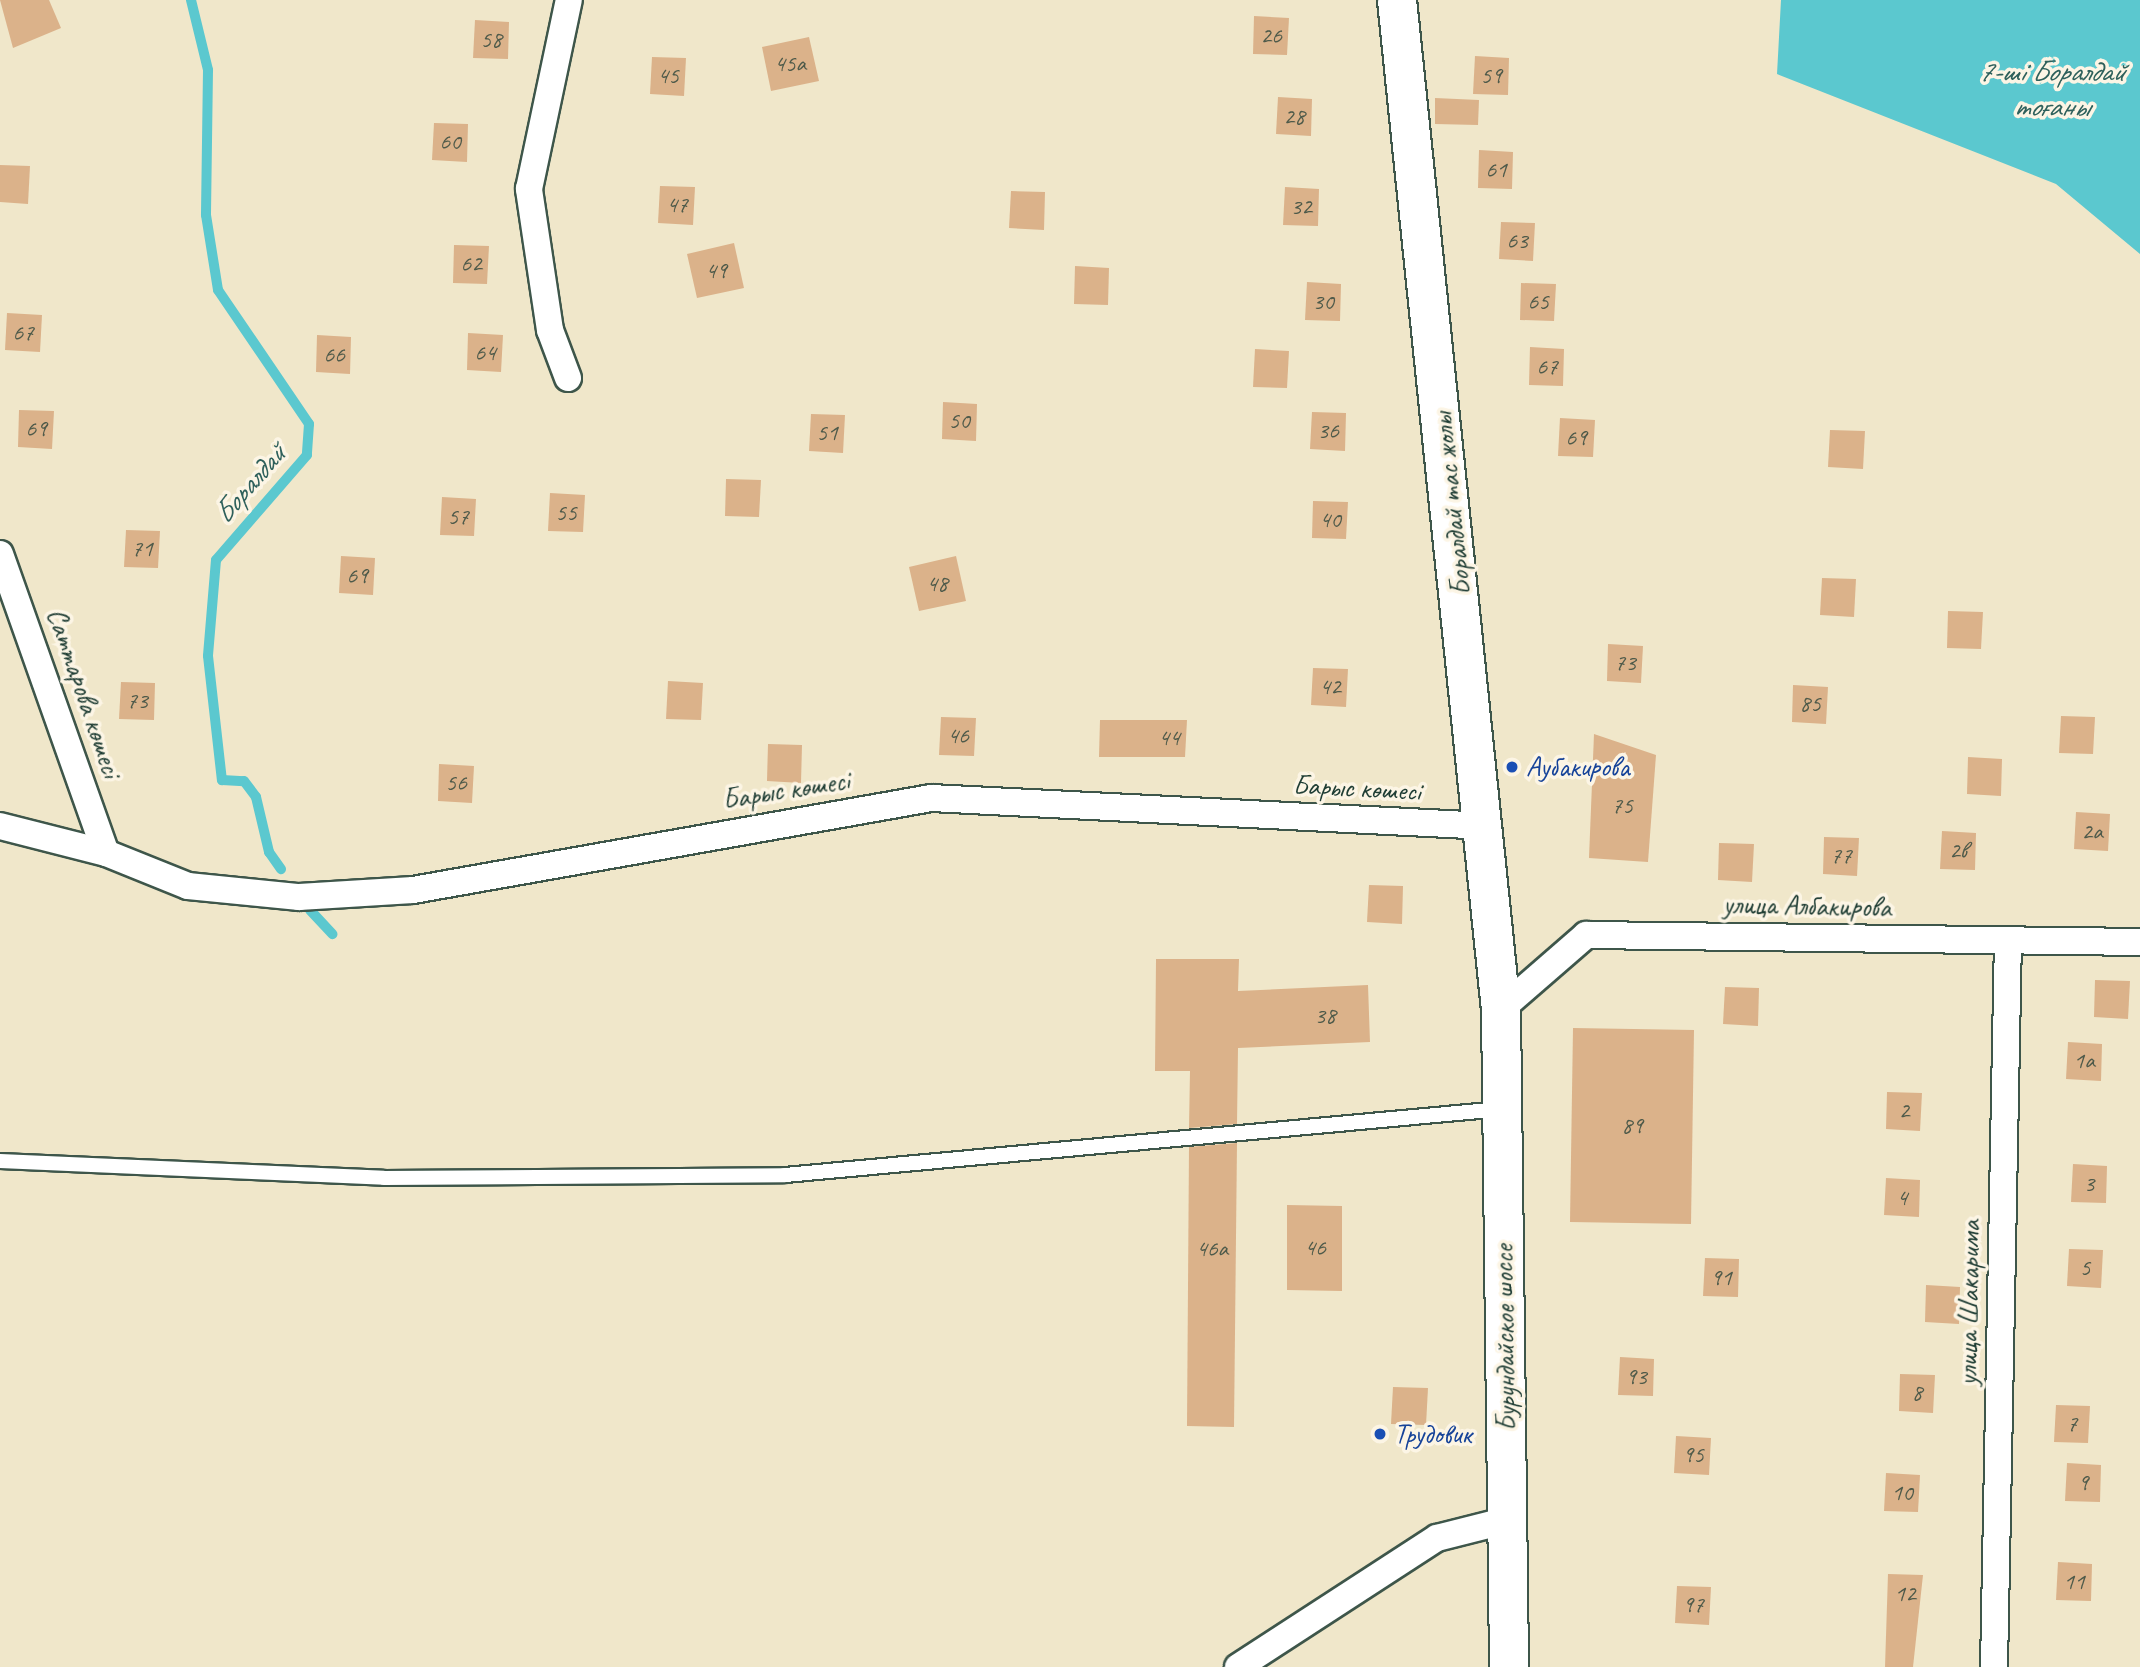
<!DOCTYPE html>
<meta charset="utf-8">
<style>
body{margin:0}
#map{position:relative;width:2140px;height:1667px;overflow:hidden;background:#f0e7ca;font-family:Caveat,sans-serif}
div>[style]{position:absolute}
.water>*{inset:0;background:#5bc8cf}
.stream>*{height:10px;margin:-5px;padding:0 5px;transform-origin:5px;border-radius:5px;background:#5bc8cf}
.building>*{inset:0;background:#dbb28a}
.roads{filter:drop-shadow(2px 0 #3e564a) drop-shadow(-2px 0 #3e564a) drop-shadow(0 2px #3e564a) drop-shadow(0 -2px #3e564a)}
.lane>*{height:14px;margin:-7px;padding:0 7px;transform-origin:7px;border-radius:7px;background:#fff}
.street>*{height:26px;margin:-13px;padding:0 13px;transform-origin:13px;border-radius:13px;background:#fff}
.secondary>*{height:38px;margin:-19px;padding:0 19px;transform-origin:19px;border-radius:19px;background:#fff}
.dots>*{width:19px;height:19px;translate:-50% -50%;box-sizing:border-box;border:4px solid #fcf5e5;border-radius:50%}
span{translate:-50% -50%;white-space:nowrap;text-align:center;line-height:1.15;-webkit-text-stroke:7px #fcf5e5;paint-order:stroke}
.number-label{font-size:24px;color:#4e5a4a}
.number-label span{-webkit-text-stroke-width:0}
.street-label{font-size:28px;color:#1f3d34}
.transit-label{font-size:28px;color:#164399}
.left{translate:0 -50%;text-align:left}
.water-label{font-size:30px;color:#2e605b;font-style:italic}
</style>
<div id="map">
<div class="water">
<div style="clip-path:polygon(1781px 0,2140px 0,2140px 254px,2056px 184px,1777px 74px)"></div>
</div>
<div class="stream">
<div style="left:191px;top:0;width:72px;rotate:76.3deg"></div>
<div style="left:208px;top:70px;width:145px;rotate:90.8deg"></div>
<div style="left:206px;top:215px;width:76px;rotate:80.9deg"></div>
<div style="left:218px;top:290px;width:162px;rotate:55.8deg"></div>
<div style="left:309px;top:424px;width:31px;rotate:94deg"></div>
<div style="left:307px;top:455px;width:139px;rotate:130.9deg"></div>
<div style="left:216px;top:560px;width:96px;rotate:94.8deg"></div>
<div style="left:208px;top:656px;width:125px;rotate:83.6deg"></div>
<div style="left:222px;top:780px;width:22px;rotate:3deg"></div>
<div style="left:244px;top:781px;width:20px;rotate:53deg"></div>
<div style="left:256px;top:797px;width:57px;rotate:76.7deg"></div>
<div style="left:269px;top:852px;width:21px;rotate:55deg"></div>
<div style="left:310px;top:910px;width:33px;rotate:47deg"></div>
</div>
<div class="building">
<div style="clip-path:polygon(0 0,49px 0,61px 28px,13px 48px)"></div>
<div style="clip-path:polygon(1254px 16px,1289px 18px,1287px 55px,1253px 54px)"></div>
<div style="clip-path:polygon(475px 20px,509px 22px,508px 59px,473px 58px)"></div>
<div style="clip-path:polygon(809px 37px,819px 81px,771px 91px,762px 47px)"></div>
<div style="clip-path:polygon(1475px 56px,1509px 58px,1508px 95px,1473px 94px)"></div>
<div style="clip-path:polygon(652px 57px,686px 58px,684px 96px,650px 94px)"></div>
<div style="clip-path:polygon(1278px 97px,1312px 99px,1311px 136px,1276px 134px)"></div>
<div style="clip-path:polygon(1435px 98px,1479px 100px,1478px 125px,1435px 124px)"></div>
<div style="clip-path:polygon(434px 123px,468px 124px,467px 162px,432px 160px)"></div>
<div style="clip-path:polygon(1479px 150px,1513px 152px,1512px 189px,1478px 188px)"></div>
<div style="clip-path:polygon(0 165px,30px 166px,28px 204px,0 202px)"></div>
<div style="clip-path:polygon(660px 186px,695px 187px,693px 225px,658px 223px)"></div>
<div style="clip-path:polygon(1285px 187px,1319px 189px,1318px 226px,1283px 225px)"></div>
<div style="clip-path:polygon(1011px 191px,1045px 192px,1044px 230px,1009px 228px)"></div>
<div style="clip-path:polygon(1501px 222px,1535px 223px,1533px 261px,1499px 259px)"></div>
<div style="clip-path:polygon(734px 243px,744px 288px,697px 298px,687px 254px)"></div>
<div style="clip-path:polygon(454px 245px,489px 246px,487px 284px,453px 283px)"></div>
<div style="clip-path:polygon(1075px 266px,1109px 268px,1108px 305px,1074px 304px)"></div>
<div style="clip-path:polygon(1307px 282px,1341px 284px,1340px 321px,1305px 320px)"></div>
<div style="clip-path:polygon(1521px 283px,1556px 284px,1554px 321px,1520px 320px)"></div>
<div style="clip-path:polygon(7px 313px,42px 315px,40px 352px,5px 350px)"></div>
<div style="clip-path:polygon(468px 333px,503px 335px,501px 372px,467px 370px)"></div>
<div style="clip-path:polygon(317px 335px,351px 337px,350px 374px,316px 372px)"></div>
<div style="clip-path:polygon(1530px 347px,1564px 349px,1563px 386px,1529px 385px)"></div>
<div style="clip-path:polygon(1255px 349px,1289px 351px,1287px 388px,1253px 387px)"></div>
<div style="clip-path:polygon(943px 402px,977px 404px,976px 441px,942px 439px)"></div>
<div style="clip-path:polygon(19px 410px,54px 411px,52px 449px,18px 447px)"></div>
<div style="clip-path:polygon(1312px 412px,1346px 413px,1345px 451px,1310px 449px)"></div>
<div style="clip-path:polygon(811px 414px,845px 415px,843px 453px,809px 451px)"></div>
<div style="clip-path:polygon(1560px 418px,1595px 420px,1593px 457px,1558px 456px)"></div>
<div style="clip-path:polygon(1830px 430px,1865px 431px,1863px 469px,1828px 467px)"></div>
<div style="clip-path:polygon(726px 479px,761px 480px,759px 517px,725px 516px)"></div>
<div style="clip-path:polygon(550px 493px,585px 495px,583px 532px,548px 531px)"></div>
<div style="clip-path:polygon(442px 497px,476px 499px,474px 536px,440px 535px)"></div>
<div style="clip-path:polygon(1313px 501px,1348px 502px,1346px 539px,1312px 538px)"></div>
<div style="clip-path:polygon(126px 530px,160px 531px,158px 568px,124px 567px)"></div>
<div style="clip-path:polygon(341px 556px,375px 558px,373px 595px,339px 593px)"></div>
<div style="clip-path:polygon(956px 556px,966px 601px,919px 611px,909px 567px)"></div>
<div style="clip-path:polygon(1822px 578px,1856px 579px,1854px 617px,1820px 615px)"></div>
<div style="clip-path:polygon(1948px 611px,1983px 612px,1981px 649px,1947px 648px)"></div>
<div style="clip-path:polygon(1608px 644px,1643px 646px,1641px 683px,1607px 681px)"></div>
<div style="clip-path:polygon(1313px 668px,1348px 669px,1346px 707px,1311px 705px)"></div>
<div style="clip-path:polygon(668px 681px,703px 683px,701px 720px,666px 719px)"></div>
<div style="clip-path:polygon(121px 682px,155px 683px,154px 720px,119px 719px)"></div>
<div style="clip-path:polygon(1793px 685px,1828px 687px,1826px 724px,1792px 722px)"></div>
<div style="clip-path:polygon(2061px 716px,2095px 717px,2093px 754px,2059px 753px)"></div>
<div style="clip-path:polygon(941px 717px,976px 718px,974px 756px,939px 755px)"></div>
<div style="clip-path:polygon(1100px 720px,1187px 720px,1185px 757px,1099px 757px)"></div>
<div style="clip-path:polygon(1594px 734px,1656px 755px,1648px 862px,1589px 858px)"></div>
<div style="clip-path:polygon(768px 744px,802px 745px,801px 783px,767px 781px)"></div>
<div style="clip-path:polygon(1968px 757px,2002px 759px,2001px 796px,1967px 794px)"></div>
<div style="clip-path:polygon(439px 764px,474px 766px,472px 803px,438px 801px)"></div>
<div style="clip-path:polygon(2076px 812px,2110px 814px,2108px 851px,2074px 849px)"></div>
<div style="clip-path:polygon(1942px 831px,1976px 833px,1975px 870px,1940px 869px)"></div>
<div style="clip-path:polygon(1824px 837px,1859px 838px,1857px 876px,1823px 874px)"></div>
<div style="clip-path:polygon(1719px 843px,1754px 844px,1752px 882px,1718px 880px)"></div>
<div style="clip-path:polygon(1369px 885px,1403px 886px,1402px 924px,1367px 922px)"></div>
<div style="clip-path:polygon(1156px 959px,1239px 959px,1238px 991px,1368px 985px,1370px 1042px,1238px 1048px,1237px 1124px,1189px 1128px,1190px 1071px,1155px 1071px)"></div>
<div style="clip-path:polygon(2095px 980px,2130px 981px,2128px 1019px,2094px 1017px)"></div>
<div style="clip-path:polygon(1725px 987px,1759px 988px,1758px 1026px,1723px 1024px)"></div>
<div style="clip-path:polygon(1573px 1028px,1694px 1030px,1691px 1224px,1570px 1222px)"></div>
<div style="clip-path:polygon(2068px 1042px,2102px 1044px,2101px 1081px,2066px 1079px)"></div>
<div style="clip-path:polygon(1887px 1092px,1922px 1093px,1920px 1131px,1886px 1129px)"></div>
<div style="clip-path:polygon(1237px 1143px,1234px 1427px,1187px 1426px,1189px 1147px)"></div>
<div style="clip-path:polygon(2073px 1164px,2107px 1166px,2106px 1203px,2071px 1202px)"></div>
<div style="clip-path:polygon(1886px 1178px,1920px 1180px,1919px 1217px,1884px 1215px)"></div>
<div style="clip-path:polygon(1287px 1205px,1342px 1206px,1342px 1291px,1287px 1290px)"></div>
<div style="clip-path:polygon(2069px 1249px,2103px 1250px,2101px 1288px,2067px 1286px)"></div>
<div style="clip-path:polygon(1705px 1258px,1739px 1259px,1738px 1297px,1703px 1296px)"></div>
<div style="clip-path:polygon(1926px 1285px,1960px 1287px,1959px 1324px,1925px 1322px)"></div>
<div style="clip-path:polygon(1620px 1357px,1654px 1359px,1653px 1396px,1618px 1395px)"></div>
<div style="clip-path:polygon(1900px 1374px,1935px 1375px,1933px 1413px,1899px 1411px)"></div>
<div style="clip-path:polygon(1393px 1387px,1428px 1388px,1426px 1425px,1391px 1424px)"></div>
<div style="clip-path:polygon(2056px 1405px,2090px 1406px,2088px 1443px,2054px 1442px)"></div>
<div style="clip-path:polygon(1676px 1436px,1711px 1438px,1709px 1475px,1674px 1473px)"></div>
<div style="clip-path:polygon(2067px 1463px,2101px 1465px,2100px 1502px,2065px 1501px)"></div>
<div style="clip-path:polygon(1886px 1473px,1920px 1475px,1918px 1512px,1884px 1511px)"></div>
<div style="clip-path:polygon(2058px 1562px,2092px 1564px,2091px 1601px,2056px 1600px)"></div>
<div style="clip-path:polygon(1888px 1574px,1923px 1575px,1913px 1667px,1885px 1667px)"></div>
<div style="clip-path:polygon(1677px 1586px,1711px 1587px,1709px 1625px,1675px 1623px)"></div>
</div>
<div class="roads">
<div class="lane">
<div style="left:0;top:1161px;width:384px;rotate:2.5deg"></div>
<div style="left:384px;top:1178px;width:401px;rotate:-0.4deg"></div>
<div style="left:785px;top:1175px;width:719px;rotate:-5.27deg"></div>
</div>
<div class="street">
<div style="left:568px;top:378px;width:51px;rotate:-110.6deg"></div>
<div style="left:550px;top:330px;width:143px;rotate:-98.5deg"></div>
<div style="left:529px;top:189px;width:193px;rotate:-78.1deg"></div>
<div style="left:0;top:554px;width:317px;rotate:70.5deg"></div>
<div style="left:0;top:826px;width:109px;rotate:14.3deg"></div>
<div style="left:106px;top:853px;width:88px;rotate:21.9deg"></div>
<div style="left:188px;top:886px;width:112px;rotate:5.7deg"></div>
<div style="left:299px;top:897px;width:114px;rotate:-3.5deg"></div>
<div style="left:413px;top:890px;width:526px;rotate:-10.07deg"></div>
<div style="left:931px;top:798px;width:557px;rotate:2.88deg"></div>
<div style="left:1501px;top:1009px;width:113px;rotate:-41deg"></div>
<div style="left:1586px;top:935px;width:554px;rotate:0.72deg"></div>
<div style="left:1238px;top:1667px;width:237px;rotate:-33deg"></div>
<div style="left:1437px;top:1538px;width:73px;rotate:-14.2deg"></div>
<div style="left:1994px;top:1667px;width:727px;rotate:-88.9deg"></div>
</div>
<div class="secondary">
<div style="left:1397px;top:0;width:1014px;rotate:84.12deg"></div>
<div style="left:1501px;top:1009px;width:658px;rotate:89.3deg"></div>
</div>
</div>
<div class="dots">
<div style="left:1512px;top:767px;background:#1a4fb4"></div>
<div style="left:1380px;top:1434px;background:#1a4fb4"></div>
</div>
<div class="number-label">
<span style="left:1271px;top:36px">26</span>
<span style="left:491px;top:40px">58</span>
<span style="left:790px;top:64px">45а</span>
<span style="left:668px;top:76px">45</span>
<span style="left:1491px;top:76px">59</span>
<span style="left:1294px;top:117px">28</span>
<span style="left:450px;top:142px">60</span>
<span style="left:1496px;top:170px">61</span>
<span style="left:677px;top:205px">47</span>
<span style="left:1301px;top:207px">32</span>
<span style="left:1517px;top:241px">63</span>
<span style="left:471px;top:264px">62</span>
<span style="left:716px;top:271px">49</span>
<span style="left:1323px;top:302px">30</span>
<span style="left:1538px;top:302px">65</span>
<span style="left:23px;top:333px">67</span>
<span style="left:485px;top:353px">64</span>
<span style="left:334px;top:355px">66</span>
<span style="left:1547px;top:367px">67</span>
<span style="left:959px;top:421px">50</span>
<span style="left:36px;top:429px">69</span>
<span style="left:1328px;top:431px">36</span>
<span style="left:827px;top:433px">51</span>
<span style="left:1576px;top:438px">69</span>
<span style="left:566px;top:513px">55</span>
<span style="left:458px;top:517px">57</span>
<span style="left:1330px;top:520px">40</span>
<span style="left:142px;top:549px">71</span>
<span style="left:357px;top:576px">69</span>
<span style="left:937px;top:584px">48</span>
<span style="left:1625px;top:663px">73</span>
<span style="left:1330px;top:687px">42</span>
<span style="left:137px;top:701px">73</span>
<span style="left:1810px;top:704px">85</span>
<span style="left:958px;top:736px">46</span>
<span style="left:1169px;top:738px">44</span>
<span style="left:456px;top:783px">56</span>
<span style="left:1622px;top:806px">75</span>
<span style="left:2092px;top:832px">2а</span>
<span style="left:1958px;top:851px">2в</span>
<span style="left:1841px;top:856px">77</span>
<span style="left:1325px;top:1016px">38</span>
<span style="left:2084px;top:1061px">1а</span>
<span style="left:1904px;top:1111px">2</span>
<span style="left:1632px;top:1126px">89</span>
<span style="left:2089px;top:1184px">3</span>
<span style="left:1902px;top:1198px">4</span>
<span style="left:1315px;top:1248px">46</span>
<span style="left:1212px;top:1249px">46а</span>
<span style="left:2085px;top:1268px">5</span>
<span style="left:1721px;top:1278px">91</span>
<span style="left:1636px;top:1377px">93</span>
<span style="left:1917px;top:1393px">8</span>
<span style="left:2072px;top:1424px">7</span>
<span style="left:1693px;top:1455px">95</span>
<span style="left:2083px;top:1483px">9</span>
<span style="left:1902px;top:1493px">10</span>
<span style="left:2074px;top:1582px">11</span>
<span style="left:1905px;top:1594px">12</span>
<span style="left:1693px;top:1605px">97</span>
</div>
<div class="street-label">
<span style="left:1452px;top:504px;rotate:-96deg">Боралдай тас жолы</span>
<span style="left:84px;top:693px;rotate:71deg">Саттарова көшесі</span>
<span style="left:1357px;top:788px;rotate:3deg">Барыс көшесі</span>
<span style="left:786px;top:790px;rotate:-9deg">Барыс көшесі</span>
<span style="left:1807px;top:906px;rotate:1deg">улица Албакирова</span>
<span style="left:1969px;top:1303px;rotate:-89deg">улица Шакарима</span>
<span style="left:1505px;top:1338px;rotate:-91deg">Бурундайское шоссе</span>
</div>
<div class="transit-label">
<span class="left" style="left:1526px;top:767px">Аубакирова</span>
<span class="left" style="left:1394px;top:1434px">Трудовик</span>
</div>
<div class="water-label">
<span style="left:2051px;top:88px">7-ші Боралдай<br>тоғаны</span>
<span style="left:249px;top:484px;rotate:-49deg">Боралдай</span>
</div>
</div>
